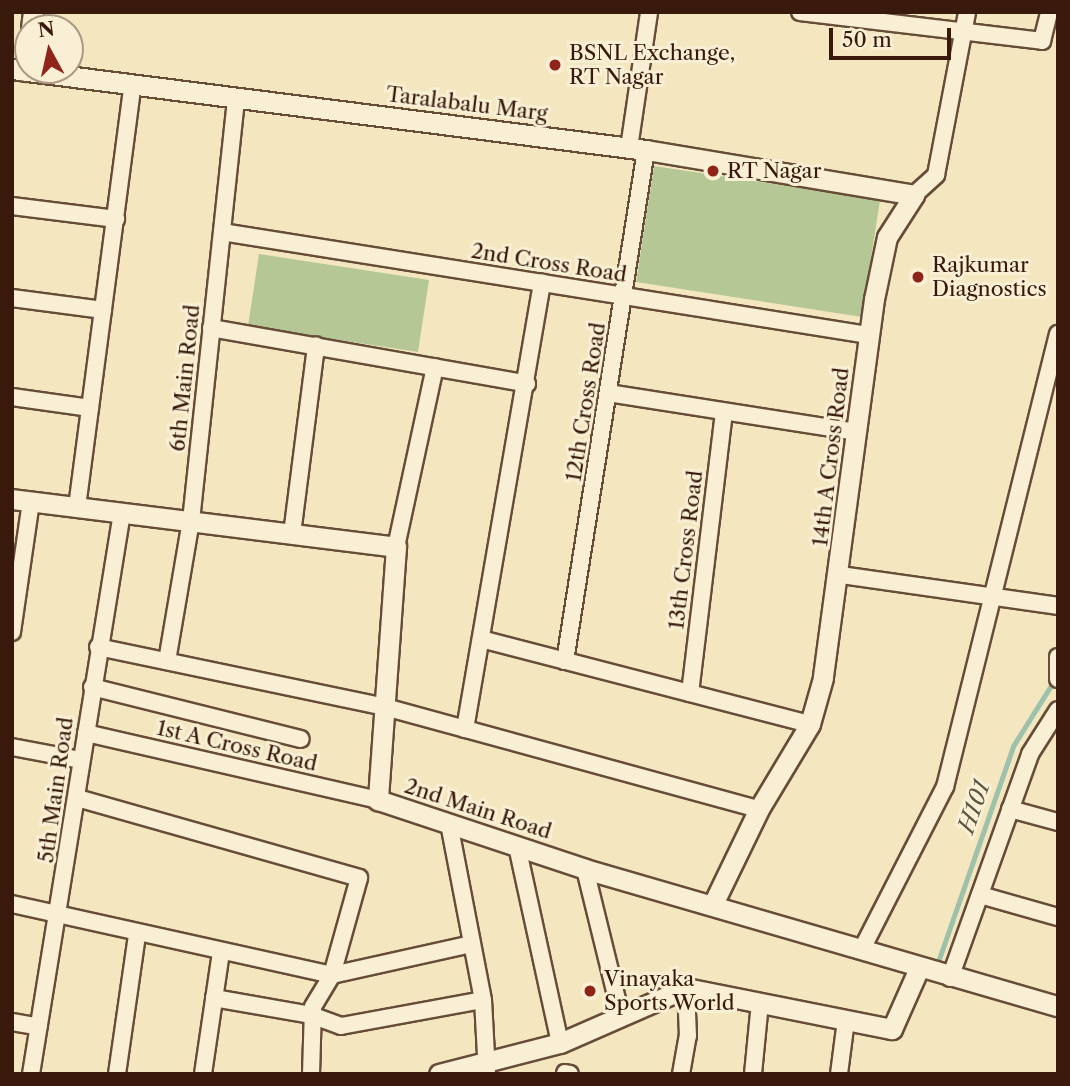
<!DOCTYPE html>
<style>
body{margin:0}
#map{position:relative;width:1070px;height:1086px;overflow:hidden;background:#f4e7bf;font-family:"Libre Caslon Text",serif}
div>[style]{position:absolute}
.green>*{inset:0;background:#b6c796}
.stream>*{height:5px;margin:-2.5px;padding:0 2.5px;transform-origin:2.5px;border-radius:2.5px;background:#9dc1ab}
.roads{filter:drop-shadow(2px 0 #674c38) drop-shadow(-2px 0 #674c38) drop-shadow(0 2px #674c38) drop-shadow(0 -2px #674c38)}
.minor>*{height:16px;margin:-8px;padding:0 8px;transform-origin:8px;border-radius:8px;background:#f8efd5}
.tertiary>*{height:19px;margin:-9.5px;padding:0 9.5px;transform-origin:9.5px;border-radius:9.5px;background:#f8efd5}
.dots>*{width:19px;height:19px;translate:-50% -50%;box-sizing:border-box;border:4px solid #f8efd5;border-radius:50%}
span{translate:-50% -50%;white-space:nowrap;text-align:center;line-height:1.15;-webkit-text-stroke:6px #f8efd5;paint-order:stroke}
.poi-label{font-size:21px;color:#38190b}
.left{translate:0 -50%;text-align:left}
.street-label{font-size:21px;color:#38190b}
.water-label{font-size:23px;color:#5b5443;font-style:italic}
.frame{position:absolute;inset:0;border:14px solid #38190b;pointer-events:none}
.north{position:absolute;left:14px;top:14px;width:70px;height:70px;box-sizing:border-box;background:#f8efd5;border:2px solid #ab9984;border-radius:50%;rotate:352deg;font-size:19px;font-weight:700;line-height:28px;text-align:center;color:#38190b}
.north::after{content:'';display:block;margin:auto;width:24px;height:32px;background:#8f2418;clip-path:polygon(50% 0,100% 100%,50% 72%,0 100%)}
.scale{position:absolute;left:829px;top:28px;width:122px;height:32px;box-sizing:border-box;border:4px solid #38190b;border-top:0;padding-left:9px;font-size:21px;line-height:24px;white-space:nowrap;color:#38190b;-webkit-text-stroke:5px #f8efd5;paint-order:stroke}
</style>
<div id="map">
<div class="green">
<div style="clip-path:polygon(654px 166px,880px 200px,862px 317px,636px 282px)"></div>
<div style="clip-path:polygon(259px 254px,429px 280px,418px 352px,248px 326px)"></div>
</div>
<div class="stream">
<div style="left:939px;top:959px;width:225px;rotate:-70.8deg"></div>
<div style="left:1013px;top:746px;width:79px;rotate:-57.9deg"></div>
</div>
<div class="roads">
<div class="minor">
<div style="left:800px;top:12px;width:244px;rotate:6.8deg"></div>
<div style="left:1042px;top:41px;width:30px;rotate:-76deg"></div>
<div style="left:629px;top:148px;width:137px;rotate:-81.6deg"></div>
<div style="left:914px;top:195px;width:30px;rotate:-42deg"></div>
<div style="left:936px;top:175px;width:166px;rotate:-79.2deg"></div>
<div style="left:12px;top:206px;width:105px;rotate:7.1deg"></div>
<div style="left:222px;top:232px;width:655px;rotate:9.05deg"></div>
<div style="left:12px;top:298px;width:92px;rotate:7.5deg"></div>
<div style="left:211px;top:328px;width:321px;rotate:10deg"></div>
<div style="left:608px;top:393px;width:251px;rotate:8.9deg"></div>
<div style="left:12px;top:397px;width:79px;rotate:8deg"></div>
<div style="left:77px;top:507px;width:427px;rotate:-82.5deg"></div>
<div style="left:292px;top:534px;width:190px;rotate:-82.7deg"></div>
<div style="left:396px;top:547px;width:184px;rotate:-77.8deg"></div>
<div style="left:841px;top:575px;width:219px;rotate:8.1deg"></div>
<div style="left:12px;top:632px;width:132px;rotate:-81.7deg"></div>
<div style="left:481px;top:639px;width:340px;rotate:14.5deg"></div>
<div style="left:98px;top:647px;width:293px;rotate:11.8deg"></div>
<div style="left:385px;top:707px;width:388px;rotate:15.3deg"></div>
<div style="left:1058px;top:657px;width:22px;rotate:90deg"></div>
<div style="left:167px;top:661px;width:142px;rotate:-80.3deg"></div>
<div style="left:191px;top:521px;width:425px;rotate:-83.9deg"></div>
<div style="left:565px;top:661px;width:517px;rotate:-80.99deg"></div>
<div style="left:92px;top:687px;width:215px;rotate:14deg"></div>
<div style="left:690px;top:693px;width:283px;rotate:-83.1deg"></div>
<div style="left:465px;top:729px;width:453px;rotate:-80.2deg"></div>
<div style="left:86px;top:733px;width:300px;rotate:12.9deg"></div>
<div style="left:12px;top:747px;width:70px;rotate:10.7deg"></div>
<div style="left:77px;top:798px;width:293px;rotate:15.8deg"></div>
<div style="left:359px;top:878px;width:101px;rotate:105.6deg"></div>
<div style="left:332px;top:975px;width:37px;rotate:121deg"></div>
<div style="left:313px;top:1007px;width:67px;rotate:91.7deg"></div>
<div style="left:1010px;top:809px;width:50px;rotate:15.2deg"></div>
<div style="left:517px;top:846px;width:202px;rotate:77.7deg"></div>
<div style="left:585px;top:869px;width:151px;rotate:76.2deg"></div>
<div style="left:980px;top:895px;width:81px;rotate:15.8deg"></div>
<div style="left:12px;top:904px;width:328px;rotate:12.5deg"></div>
<div style="left:332px;top:975px;width:143px;rotate:-12.5deg"></div>
<div style="left:863px;top:947px;width:180px;rotate:-62.9deg"></div>
<div style="left:945px;top:787px;width:467px;rotate:-76deg"></div>
<div style="left:950px;top:978px;width:238px;rotate:-70.3deg"></div>
<div style="left:1030px;top:754px;width:52px;rotate:-57.5deg"></div>
<div style="left:214px;top:998px;width:98px;rotate:9.9deg"></div>
<div style="left:311px;top:1015px;width:32px;rotate:20deg"></div>
<div style="left:341px;top:1026px;width:144px;rotate:-10.4deg"></div>
<div style="left:483px;top:1000px;width:180px;rotate:-100.9deg"></div>
<div style="left:483px;top:1000px;width:74px;rotate:86.9deg"></div>
<div style="left:12px;top:1022px;width:27px;rotate:10deg"></div>
<div style="left:565px;top:1073px;width:5px;rotate:11deg"></div>
<div style="left:31px;top:1074px;width:568px;rotate:-80.79deg"></div>
<div style="left:117px;top:1074px;width:140px;rotate:-81.8deg"></div>
<div style="left:203px;top:1074px;width:123px;rotate:-81.6deg"></div>
<div style="left:681px;top:1074px;width:39px;rotate:-80deg"></div>
<div style="left:688px;top:1036px;width:48px;rotate:-92.4deg"></div>
<div style="left:753px;top:1074px;width:71px;rotate:-84.4deg"></div>
<div style="left:839px;top:1074px;width:54px;rotate:-82.6deg"></div>
</div>
<div class="tertiary">
<div style="left:31px;top:28px;width:16px;rotate:-83deg"></div>
<div style="left:12px;top:69px;width:639px;rotate:7.28deg"></div>
<div style="left:646px;top:150px;width:272px;rotate:9.5deg"></div>
<div style="left:914px;top:195px;width:50px;rotate:122.7deg"></div>
<div style="left:887px;top:237px;width:63px;rotate:101.8deg"></div>
<div style="left:874px;top:299px;width:382px;rotate:97.7deg"></div>
<div style="left:823px;top:678px;width:48px;rotate:105.8deg"></div>
<div style="left:810px;top:724px;width:99px;rotate:121deg"></div>
<div style="left:759px;top:809px;width:103px;rotate:115.8deg"></div>
<div style="left:25px;top:71px;width:21px;rotate:-82deg"></div>
<div style="left:12px;top:499px;width:387px;rotate:7.1deg"></div>
<div style="left:396px;top:547px;width:254px;rotate:94.1deg"></div>
<div style="left:378px;top:800px;width:218px;rotate:18.4deg"></div>
<div style="left:585px;top:869px;width:492px;rotate:16.2deg"></div>
<div style="left:439px;top:1074px;width:125px;rotate:-14.4deg"></div>
<div style="left:560px;top:1043px;width:137px;rotate:-23.6deg"></div>
<div style="left:686px;top:988px;width:210px;rotate:11.3deg"></div>
<div style="left:892px;top:1029px;width:67px;rotate:-66.1deg"></div>
</div>
</div>
<div class="dots">
<div style="left:555px;top:65px;background:#8f2418"></div>
<div style="left:713px;top:171px;background:#8f2418"></div>
<div style="left:918px;top:277px;background:#8f2418"></div>
<div style="left:590px;top:991px;background:#8f2418"></div>
</div>
<div class="poi-label">
<span class="left" style="left:569px;top:65px">BSNL Exchange,<br>RT Nagar</span>
<span class="left" style="left:727px;top:171px">RT Nagar</span>
<span class="left" style="left:932px;top:277px">Rajkumar<br>Diagnostics</span>
<span class="left" style="left:604px;top:991px">Vinayaka<br>Sports World</span>
</div>
<div class="street-label">
<span style="left:467px;top:104px;rotate:7deg">Taralabalu Marg</span>
<span style="left:549px;top:263px;rotate:9deg">2nd Cross Road</span>
<span style="left:185px;top:378px;rotate:-84deg">6th Main Road</span>
<span style="left:586px;top:402px;rotate:-81deg">12th Cross Road</span>
<span style="left:831px;top:457px;rotate:-83deg">14th A Cross Road</span>
<span style="left:686px;top:550px;rotate:-83deg">13th Cross Road</span>
<span style="left:237px;top:746px;rotate:13deg">1st A Cross Road</span>
<span style="left:56px;top:790px;rotate:-82deg">5th Main Road</span>
<span style="left:478px;top:809px;rotate:18deg">2nd Main Road</span>
</div>
<div class="water-label">
<span style="left:974px;top:807px;rotate:-71deg">H101</span>
</div>
<div class="frame"></div>
<div class="north">N</div>
<div class="scale">50 m</div>
</div>
